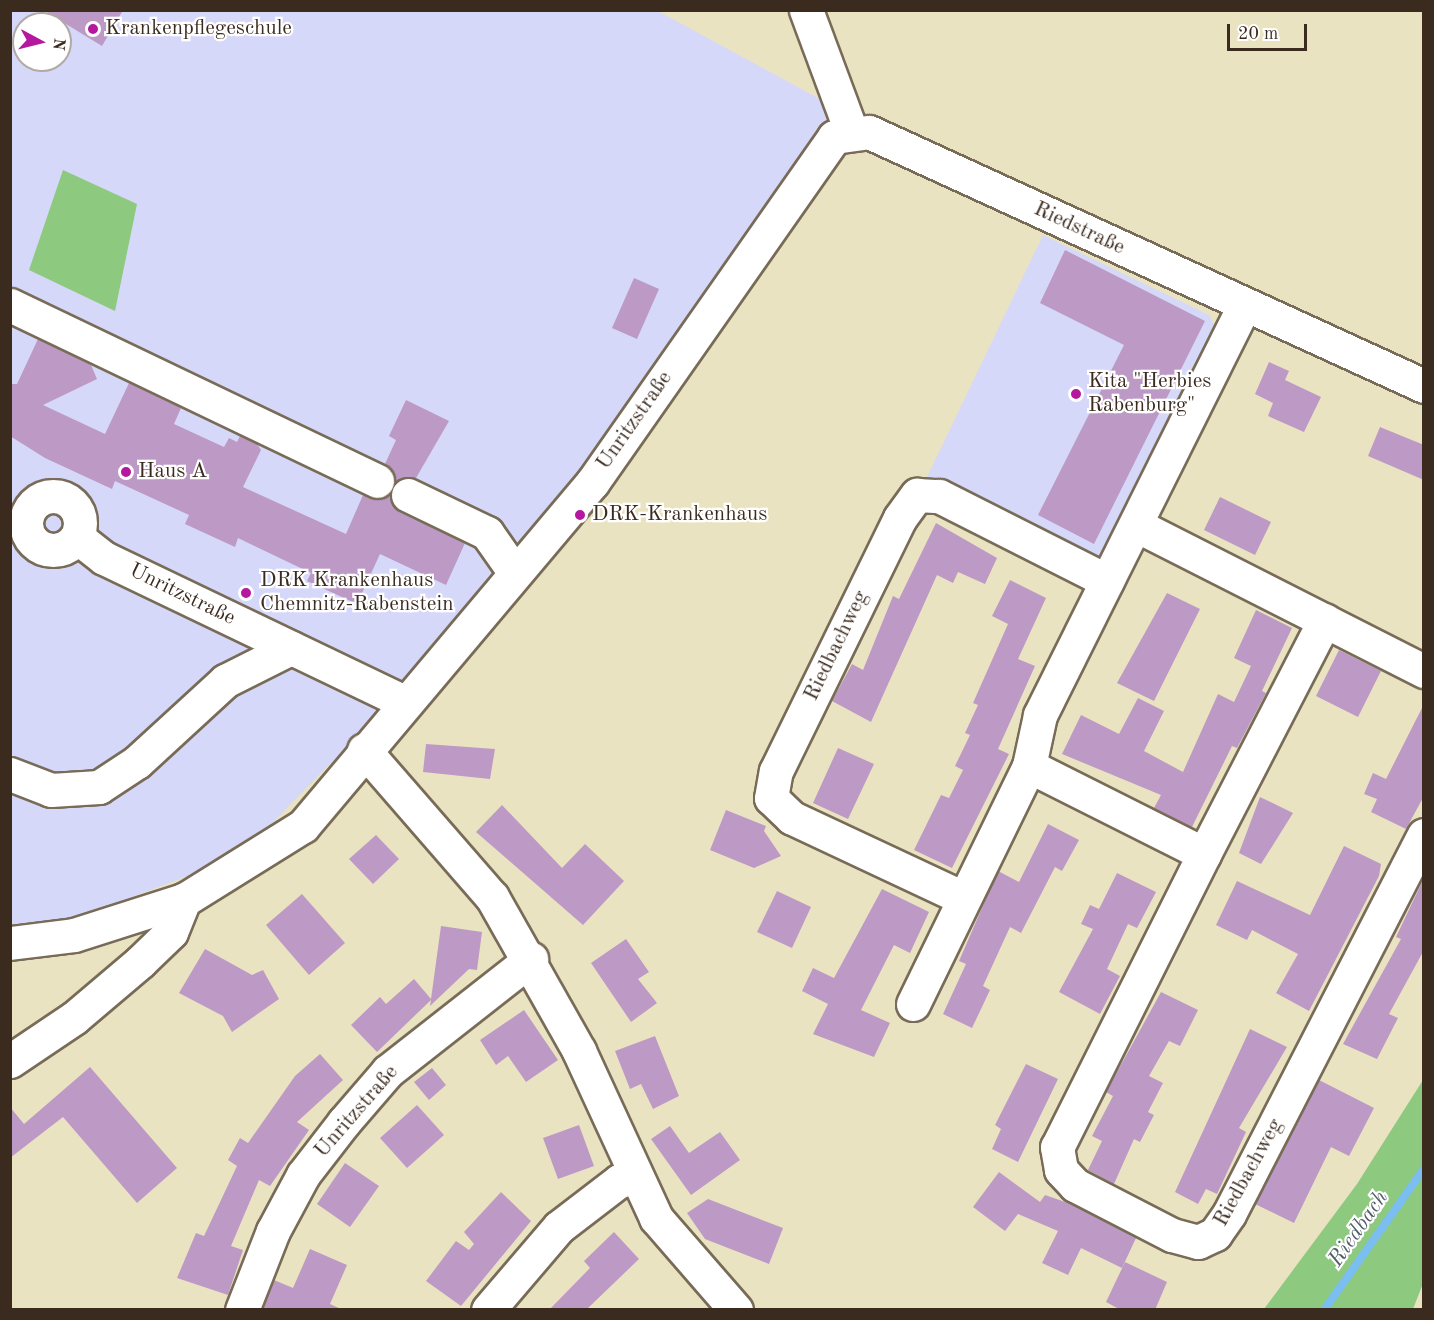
<!DOCTYPE html>
<meta charset="utf-8">
<style>
body{margin:0}
#map{position:relative;width:1434px;height:1320px;overflow:hidden;background:#eae3c2;font-family:"Old Standard TT",serif}
div>[style]{position:absolute}
.built>*{inset:0;background:#d5d8f9}
.green>*{inset:0;background:#8dc97e}
.stream>*{height:8px;margin:-4px;padding:0 4px;transform-origin:4px;border-radius:4px;background:#7bbef1}
.building>*{inset:0;background:#bc9ac5}
.roads{filter:drop-shadow(2px 0 #786b57) drop-shadow(-2px 0 #786b57) drop-shadow(0 2px #786b57) drop-shadow(0 -2px #786b57)}
.minor>*{height:33px;margin:-16.5px;padding:0 16.5px;transform-origin:16.5px;border-radius:16.5px;background:#fff}
.minor>.ring{margin:-16.5px;padding:0;box-sizing:content-box;background:none;border:33px solid #fff;border-radius:50%}
.dots>*{width:16px;height:16px;translate:-50% -50%;box-sizing:border-box;border:3px solid #fff;border-radius:50%}
span{translate:-50% -50%;white-space:nowrap;text-align:center;line-height:1.15;-webkit-text-stroke:4.5px #fff;paint-order:stroke}
.poi-label{font-size:21px;color:#3b2a1e}
.left{translate:0 -50%;text-align:left}
.street-label{font-size:21px;color:#3b2a1e}
.water-label{font-size:22px;color:#515e68;font-style:italic}
.frame{position:absolute;inset:0;border:12px solid #3b2a1e;pointer-events:none}
.north{position:absolute;left:12px;top:12px;width:60px;height:60px;box-sizing:border-box;background:#fff;border:2px solid #b1aaa5;border-radius:50%;rotate:97deg;font-size:16px;font-weight:700;line-height:24px;text-align:center;color:#3b2a1e}
.north::after{content:'';display:block;margin:auto;width:21px;height:27px;background:#b5179e;clip-path:polygon(50% 0,100% 100%,50% 72%,0 100%)}
.scale{position:absolute;left:1227px;top:24px;width:80px;height:27px;box-sizing:border-box;border:3px solid #3b2a1e;border-top:0;padding-left:8px;font-size:18px;line-height:21px;white-space:nowrap;color:#3b2a1e;-webkit-text-stroke:4px #fff;paint-order:stroke}
</style>
<div id="map">
<div class="built">
<div style="clip-path:polygon(evenodd,11px 11px,658px 11px,840px 110px,591px 465px,371px 722px,240px 856px,72px 920px,11px 926px,11px 11px,24px 24px,60px 24px,60px 60px,24px 60px,24px 24px)"></div>
<div style="clip-path:polygon(1043px 235px,1209px 315px,1214px 325px,1212px 341px,1107px 552px,1091px 560px,927px 477px)"></div>
</div>
<div class="green">
<div style="clip-path:polygon(63px 170px,137px 204px,115px 311px,29px 270px)"></div>
<div style="clip-path:polygon(1423px 1080px,1424px 1281px,1413px 1309px,1264px 1309px,1357px 1184px)"></div>
</div>
<div class="stream">
<div style="left:1324px;top:1310px;width:173px;rotate:-54.7deg"></div>
</div>
<div class="building">
<div style="clip-path:polygon(43px 10px,123px 10px,102px 46px)"></div>
<div style="clip-path:polygon(1065px 250px,1205px 321px,1094px 544px,1038px 515px,1124px 345px,1040px 303px)"></div>
<div style="clip-path:polygon(634px 278px,659px 289px,637px 339px,612px 328px)"></div>
<div style="clip-path:polygon(38px 339px,91px 365px,97px 379px,43px 405px,105px 434px,129px 383px,181px 408px,174px 424px,224px 447px,229px 438px,237px 442px,240px 436px,257px 444px,261px 450px,243px 487px,346px 534px,363px 495px,378px 500px,390px 494px,399px 512px,465px 543px,446px 585px,380px 554px,357px 604px,307px 581px,311px 573px,238px 538px,235px 547px,185px 524px,189px 515px,115px 481px,112px 489px,45px 458px,10px 436px,10px 384px,17px 384px)"></div>
<div style="clip-path:polygon(1269px 362px,1289px 371px,1285px 380px,1321px 397px,1304px 432px,1268px 416px,1273px 403px,1255px 394px)"></div>
<div style="clip-path:polygon(406px 400px,449px 421px,416px 478px,395px 482px,385px 464px,396px 440px,389px 436px)"></div>
<div style="clip-path:polygon(1380px 427px,1424px 445px,1424px 480px,1368px 456px)"></div>
<div style="clip-path:polygon(1220px 497px,1271px 522px,1255px 555px,1204px 530px)"></div>
<div style="clip-path:polygon(936px 523px,997px 558px,985px 584px,958px 572px,953px 583px,937px 575px,871px 722px,832px 701px,852px 664px,863px 670px,893px 596px,899px 599px)"></div>
<div style="clip-path:polygon(1010px 580px,1046px 598px,1018px 659px,1035px 666px,998px 749px,1009px 754px,952px 868px,914px 850px,941px 795px,949px 798px,963px 770px,955px 766px,970px 735px,965px 733px,978px 705px,973px 703px,1008px 624px,992px 616px)"></div>
<div style="clip-path:polygon(1167px 593px,1200px 609px,1154px 701px,1117px 683px)"></div>
<div style="clip-path:polygon(1256px 610px,1292px 628px,1262px 691px,1266px 693px,1237px 748px,1232px 746px,1192px 827px,1154px 808px,1161px 795px,1062px 754px,1081px 715px,1119px 734px,1138px 698px,1164px 711px,1144px 751px,1183px 772px,1218px 694px,1234px 702px,1251px 666px,1234px 658px)"></div>
<div style="clip-path:polygon(1339px 650px,1381px 671px,1358px 717px,1316px 696px)"></div>
<div style="clip-path:polygon(1424px 704px,1424px 796px,1406px 829px,1371px 812px,1377px 799px,1364px 794px,1373px 773px,1386px 779px)"></div>
<div style="clip-path:polygon(426px 744px,495px 749px,490px 779px,423px 772px)"></div>
<div style="clip-path:polygon(838px 748px,874px 764px,848px 819px,813px 803px)"></div>
<div style="clip-path:polygon(1260px 797px,1293px 813px,1261px 864px,1239px 853px)"></div>
<div style="clip-path:polygon(502px 805px,562px 868px,585px 844px,624px 881px,583px 925px,476px 832px)"></div>
<div style="clip-path:polygon(726px 810px,766px 826px,764px 831px,781px 856px,754px 868px,710px 850px)"></div>
<div style="clip-path:polygon(1048px 824px,1079px 840px,1062px 871px,1055px 867px,1021px 933px,1010px 927px,983px 986px,990px 990px,972px 1028px,943px 1014px,966px 964px,959px 961px,998px 871px,1019px 882px)"></div>
<div style="clip-path:polygon(376px 835px,399px 859px,373px 884px,349px 859px)"></div>
<div style="clip-path:polygon(1344px 846px,1381px 864px,1379px 876px,1309px 1011px,1276px 993px,1298px 954px,1252px 930px,1247px 940px,1216px 925px,1237px 881px,1310px 915px)"></div>
<div style="clip-path:polygon(1117px 873px,1156px 892px,1137px 928px,1128px 924px,1107px 969px,1120px 976px,1100px 1014px,1059px 992px,1093px 929px,1081px 924px,1090px 905px,1099px 909px)"></div>
<div style="clip-path:polygon(1424px 878px,1424px 950px,1389px 1014px,1398px 1018px,1377px 1059px,1343px 1044px,1401px 939px,1396px 937px)"></div>
<div style="clip-path:polygon(882px 889px,929px 912px,910px 953px,894px 945px,861px 1010px,890px 1023px,874px 1057px,813px 1034px,828px 1004px,802px 991px,813px 968px,834px 978px)"></div>
<div style="clip-path:polygon(777px 891px,811px 907px,792px 948px,757px 932px)"></div>
<div style="clip-path:polygon(302px 894px,345px 943px,309px 975px,266px 925px)"></div>
<div style="clip-path:polygon(441px 926px,482px 932px,477px 970px,469px 969px,430px 1006px,431px 1000px,377px 1052px,351px 1025px,380px 997px,386px 1004px,414px 979px,431px 999px)"></div>
<div style="clip-path:polygon(626px 939px,649px 972px,638px 979px,657px 1003px,631px 1022px,591px 963px)"></div>
<div style="clip-path:polygon(205px 949px,252px 975px,263px 970px,279px 999px,232px 1032px,223px 1016px,179px 993px)"></div>
<div style="clip-path:polygon(1161px 992px,1198px 1010px,1180px 1046px,1169px 1041px,1149px 1076px,1163px 1083px,1148px 1112px,1154px 1115px,1140px 1142px,1134px 1139px,1114px 1184px,1088px 1170px,1102px 1141px,1092px 1136px,1113px 1096px,1106px 1092px)"></div>
<div style="clip-path:polygon(524px 1010px,558px 1060px,526px 1082px,508px 1056px,496px 1065px,480px 1040px)"></div>
<div style="clip-path:polygon(1250px 1029px,1287px 1047px,1239px 1128px,1246px 1132px,1217px 1194px,1206px 1189px,1198px 1204px,1175px 1192px)"></div>
<div style="clip-path:polygon(655px 1036px,679px 1096px,653px 1109px,641px 1084px,630px 1089px,615px 1051px)"></div>
<div style="clip-path:polygon(320px 1054px,343px 1080px,297px 1122px,309px 1130px,270px 1186px,259px 1180px,231px 1246px,243px 1250px,228px 1295px,177px 1278px,196px 1233px,204px 1236px,237px 1166px,228px 1160px,240px 1138px,248px 1143px,295px 1076px)"></div>
<div style="clip-path:polygon(1026px 1064px,1058px 1079px,1018px 1162px,992px 1149px,1001px 1129px,995px 1125px)"></div>
<div style="clip-path:polygon(90px 1067px,177px 1168px,137px 1203px,63px 1117px,10px 1158px,10px 1107px,24px 1124px)"></div>
<div style="clip-path:polygon(432px 1068px,446px 1085px,429px 1100px,414px 1082px)"></div>
<div style="clip-path:polygon(1319px 1080px,1374px 1108px,1349px 1156px,1331px 1147px,1294px 1223px,1255px 1204px)"></div>
<div style="clip-path:polygon(417px 1105px,444px 1135px,407px 1168px,380px 1138px)"></div>
<div style="clip-path:polygon(579px 1125px,594px 1166px,558px 1179px,543px 1138px)"></div>
<div style="clip-path:polygon(670px 1126px,689px 1153px,720px 1132px,740px 1160px,691px 1195px,651px 1139px)"></div>
<div style="clip-path:polygon(345px 1163px,379px 1186px,350px 1227px,317px 1204px)"></div>
<div style="clip-path:polygon(999px 1172px,1040px 1202px,1045px 1195px,1071px 1204px,1136px 1238px,1122px 1268px,1081px 1248px,1068px 1275px,1042px 1263px,1058px 1231px,1018px 1214px,1005px 1231px,973px 1207px)"></div>
<div style="clip-path:polygon(501px 1192px,531px 1221px,461px 1306px,426px 1281px,456px 1241px,469px 1250px,474px 1244px,464px 1232px)"></div>
<div style="clip-path:polygon(708px 1199px,783px 1228px,769px 1264px,705px 1239px,687px 1213px)"></div>
<div style="clip-path:polygon(614px 1232px,639px 1259px,586px 1310px,549px 1310px,590px 1268px,584px 1261px)"></div>
<div style="clip-path:polygon(310px 1249px,347px 1265px,330px 1304px,343px 1310px,262px 1310px,274px 1280px,293px 1288px)"></div>
<div style="clip-path:polygon(1125px 1262px,1167px 1282px,1155px 1310px,1121px 1310px,1106px 1302px)"></div>
</div>
<div class="roads">
<div class="minor">
<div style="left:806px;top:10px;width:129px;rotate:69.6deg"></div>
<div style="left:10px;top:305px;width:407px;rotate:25.6deg"></div>
<div style="left:408px;top:495px;width:88px;rotate:25.7deg"></div>
<div style="left:487px;top:533px;width:49px;rotate:55deg"></div>
<div class="ring" style="left:26px;top:496px;width:21px;height:21px"></div>
<div style="left:1136px;top:525px;width:323px;rotate:26.9deg"></div>
<div style="left:77px;top:537px;width:34px;rotate:38deg"></div>
<div style="left:104px;top:558px;width:333px;rotate:25.6deg"></div>
<div style="left:364px;top:750px;width:195px;rotate:49deg"></div>
<div style="left:492px;top:897px;width:177px;rotate:60.5deg"></div>
<div style="left:579px;top:1051px;width:184px;rotate:65.2deg"></div>
<div style="left:656px;top:1218px;width:122px;rotate:49deg"></div>
<div style="left:1029px;top:766px;width:196px;rotate:26.7deg"></div>
<div style="left:1204px;top:854px;width:328px;rotate:116.6deg"></div>
<div style="left:1057px;top:1147px;width:23px;rotate:80deg"></div>
<div style="left:1061px;top:1170px;width:21px;rotate:47deg"></div>
<div style="left:1075px;top:1185px;width:109px;rotate:27.3deg"></div>
<div style="left:1172px;top:1235px;width:27px;rotate:15deg"></div>
<div style="left:1198px;top:1242px;width:19px;rotate:-25deg"></div>
<div style="left:1215px;top:1234px;width:24px;rotate:-55deg"></div>
<div style="left:1229px;top:1214px;width:426px;rotate:-62.8deg"></div>
<div style="left:10px;top:774px;width:44px;rotate:21.3deg"></div>
<div style="left:51px;top:790px;width:48px;rotate:-3.6deg"></div>
<div style="left:99px;top:787px;width:45px;rotate:-33.3deg"></div>
<div style="left:137px;top:762px;width:120px;rotate:-42.6deg"></div>
<div style="left:225px;top:681px;width:74px;rotate:-26.6deg"></div>
<div style="left:1204px;top:854px;width:263px;rotate:-62.7deg"></div>
<div style="left:961px;top:897px;width:187px;rotate:-154.9deg"></div>
<div style="left:792px;top:818px;width:29px;rotate:-136deg"></div>
<div style="left:771px;top:798px;width:27px;rotate:-80deg"></div>
<div style="left:776px;top:771px;width:282px;rotate:-63.9deg"></div>
<div style="left:900px;top:518px;width:29px;rotate:-54deg"></div>
<div style="left:917px;top:495px;width:22px;rotate:3deg"></div>
<div style="left:939px;top:496px;width:188px;rotate:26.8deg"></div>
<div style="left:10px;top:943px;width:64px;rotate:-7.1deg"></div>
<div style="left:74px;top:935px;width:115px;rotate:-17.7deg"></div>
<div style="left:184px;top:900px;width:140px;rotate:-31.9deg"></div>
<div style="left:303px;top:826px;width:449px;rotate:-49.9deg"></div>
<div style="left:592px;top:483px;width:422px;rotate:-55deg"></div>
<div style="left:834px;top:137px;width:35px;rotate:-8deg"></div>
<div style="left:869px;top:132px;width:610px;rotate:24.59deg"></div>
<div style="left:913px;top:1004px;width:265px;rotate:-64deg"></div>
<div style="left:1029px;top:766px;width:52px;rotate:-77.8deg"></div>
<div style="left:1040px;top:715px;width:458px;rotate:-63.5deg"></div>
<div style="left:10px;top:1061px;width:77px;rotate:-33.9deg"></div>
<div style="left:74px;top:1018px;width:87px;rotate:-40.3deg"></div>
<div style="left:140px;top:962px;width:43px;rotate:-44.1deg"></div>
<div style="left:171px;top:932px;width:35px;rotate:-68deg"></div>
<div style="left:242px;top:1310px;width:85px;rotate:-68.6deg"></div>
<div style="left:273px;top:1231px;width:64px;rotate:-61.8deg"></div>
<div style="left:303px;top:1175px;width:67px;rotate:-52.3deg"></div>
<div style="left:344px;top:1122px;width:67px;rotate:-49.2deg"></div>
<div style="left:388px;top:1071px;width:182px;rotate:-38.1deg"></div>
<div style="left:488px;top:1310px;width:109px;rotate:-49.5deg"></div>
<div style="left:559px;top:1227px;width:76px;rotate:-37.5deg"></div>
<div style="left:619px;top:1181px;width:16px;rotate:-14deg"></div>
</div>
</div>
<div class="dots">
<div style="left:93px;top:29px;background:#b5179e"></div>
<div style="left:1076px;top:394px;background:#b5179e"></div>
<div style="left:126px;top:472px;background:#b5179e"></div>
<div style="left:580px;top:515px;background:#b5179e"></div>
<div style="left:246px;top:593px;background:#b5179e"></div>
</div>
<div class="poi-label">
<span class="left" style="left:105px;top:29px">Krankenpflegeschule</span>
<span class="left" style="left:1088px;top:394px">Kita "Herbies<br>Rabenburg"</span>
<span class="left" style="left:138px;top:472px">Haus A</span>
<span class="left" style="left:592px;top:515px">DRK-Krankenhaus</span>
<span class="left" style="left:260px;top:593px">DRK Krankenhaus<br>Chemnitz-Rabenstein</span>
</div>
<div class="street-label">
<span style="left:1079px;top:229px;rotate:25deg">Riedstraße</span>
<span style="left:635px;top:421px;rotate:-55deg">Unritzstraße</span>
<span style="left:182px;top:595px;rotate:26deg">Unritzstraße</span>
<span style="left:837px;top:646px;rotate:-64deg">Riedbachweg</span>
<span style="left:357px;top:1112px;rotate:-49deg">Unritzstraße</span>
<span style="left:1249px;top:1173px;rotate:-61deg">Riedbachweg</span>
</div>
<div class="water-label">
<span style="left:1359px;top:1229px;rotate:-55deg">Riedbach</span>
</div>
<div class="frame"></div>
<div class="north">N</div>
<div class="scale">20 m</div>
</div>
